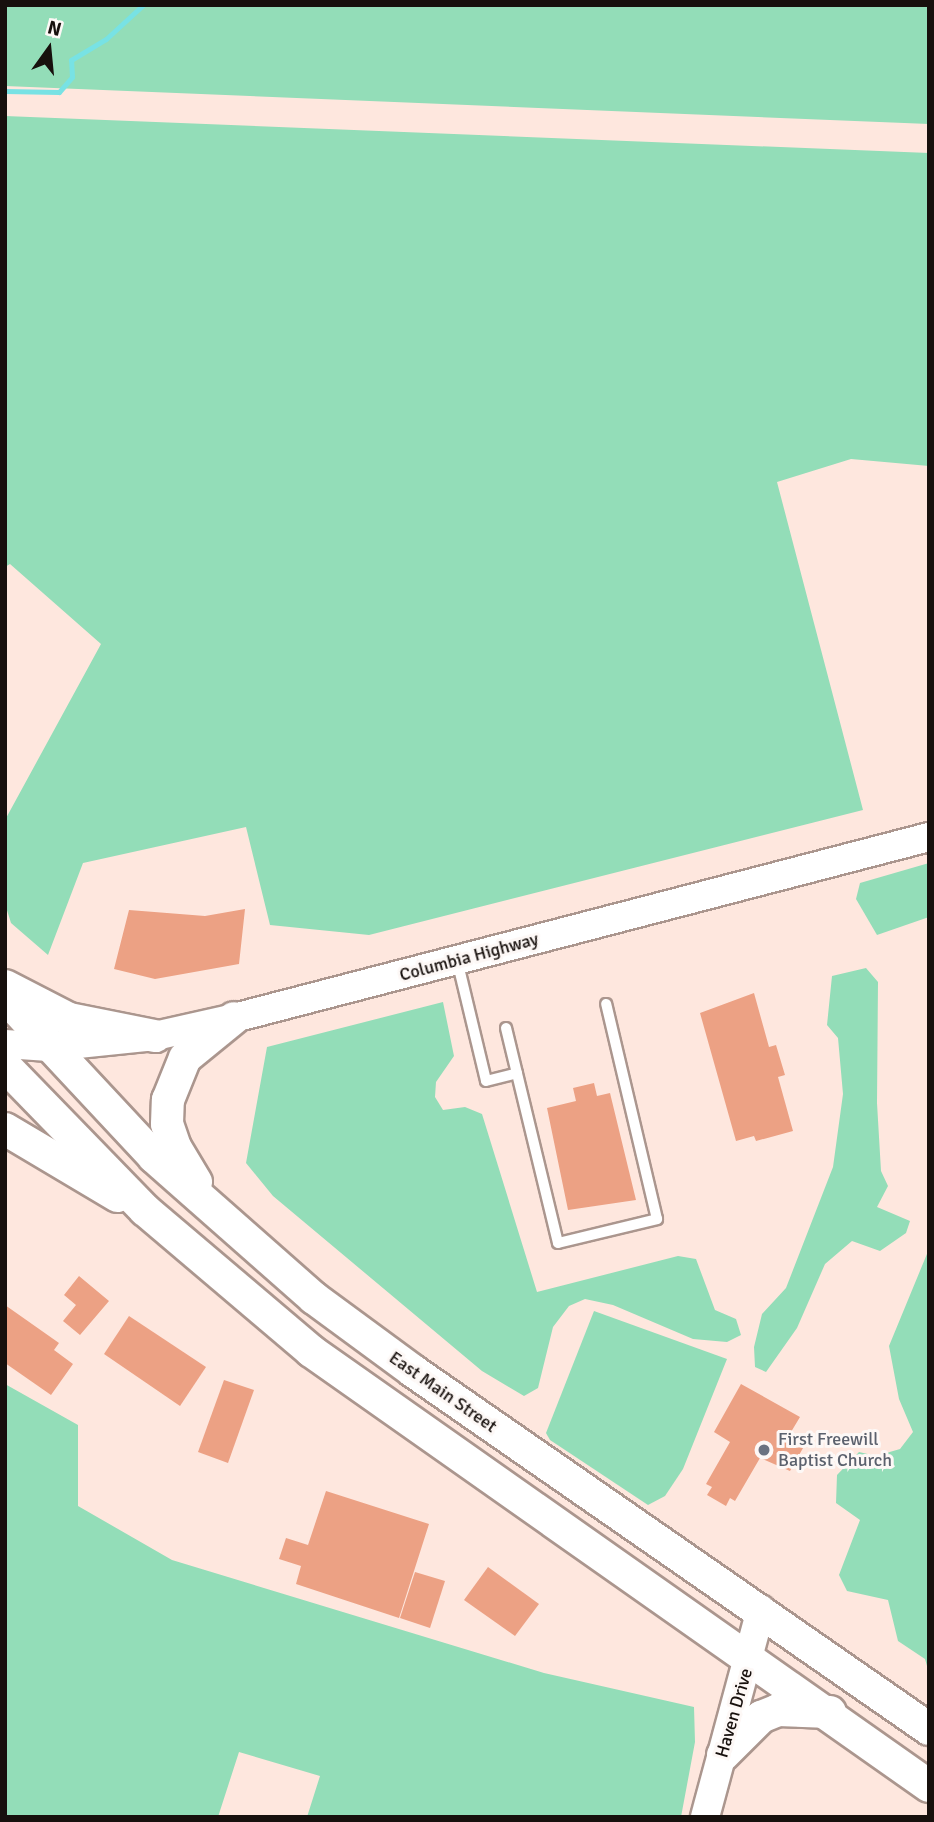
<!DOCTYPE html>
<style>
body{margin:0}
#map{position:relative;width:934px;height:1822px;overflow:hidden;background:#fee7de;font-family:Signika,sans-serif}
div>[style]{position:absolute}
.green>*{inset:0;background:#93ddb8}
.stream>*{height:5px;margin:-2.5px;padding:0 2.5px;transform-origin:2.5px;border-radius:2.5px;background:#78e2e4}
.building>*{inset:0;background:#eca184}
.roads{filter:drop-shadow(2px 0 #ab968e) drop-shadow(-2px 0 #ab968e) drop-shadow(0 2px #ab968e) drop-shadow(0 -2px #ab968e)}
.lane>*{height:10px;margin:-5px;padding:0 5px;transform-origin:5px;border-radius:5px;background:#fff}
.secondary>*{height:28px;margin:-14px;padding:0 14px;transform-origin:14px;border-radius:14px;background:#fff}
.primary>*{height:32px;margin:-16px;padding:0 16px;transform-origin:16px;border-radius:16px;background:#fff}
.dots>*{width:19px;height:19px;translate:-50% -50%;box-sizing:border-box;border:4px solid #fdf8f6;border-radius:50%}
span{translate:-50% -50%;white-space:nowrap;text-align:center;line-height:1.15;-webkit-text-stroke:6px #fdf8f6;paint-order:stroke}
.street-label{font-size:18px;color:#17100d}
.worship-label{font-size:18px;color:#5b616d}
.left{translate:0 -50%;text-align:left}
.frame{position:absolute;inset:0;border:7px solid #17100d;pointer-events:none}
.north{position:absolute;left:14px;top:14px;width:70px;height:70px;-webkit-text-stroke:5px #fdf8f6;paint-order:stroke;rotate:15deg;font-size:19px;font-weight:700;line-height:28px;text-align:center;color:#17100d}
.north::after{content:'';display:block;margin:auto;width:24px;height:32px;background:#17100d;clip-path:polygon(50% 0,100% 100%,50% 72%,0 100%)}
</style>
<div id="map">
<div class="green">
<div style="clip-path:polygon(5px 5px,929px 5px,929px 124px,5px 86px)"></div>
<div style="clip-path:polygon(5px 116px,929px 153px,929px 466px,851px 459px,777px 482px,863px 810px,369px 935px,270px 925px,246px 827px,83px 863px,48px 955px,11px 923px,5px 904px,5px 820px,101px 644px,10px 564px,5px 567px)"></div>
<div style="clip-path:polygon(929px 863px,929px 917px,877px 935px,856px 899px,860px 883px)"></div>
<div style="clip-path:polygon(866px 968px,878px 982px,877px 1103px,881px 1171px,888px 1186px,877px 1207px,910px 1221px,906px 1233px,880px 1251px,852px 1241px,825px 1264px,797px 1328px,766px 1372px,755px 1367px,754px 1347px,762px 1314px,786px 1288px,833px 1167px,843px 1094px,838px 1038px,827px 1025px,832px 976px)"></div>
<div style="clip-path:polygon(443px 1002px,454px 1056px,436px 1082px,435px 1097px,443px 1110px,465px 1107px,482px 1114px,537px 1292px,678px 1256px,696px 1259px,715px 1310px,736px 1319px,741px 1335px,727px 1342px,693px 1339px,613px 1305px,585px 1299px,569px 1306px,553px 1327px,538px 1388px,524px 1396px,482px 1371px,273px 1196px,246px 1163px,267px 1047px)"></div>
<div style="clip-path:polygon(929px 1249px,929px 1673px,925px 1659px,898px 1641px,888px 1600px,847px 1591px,839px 1575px,860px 1520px,836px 1503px,837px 1475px,859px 1452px,876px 1456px,900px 1449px,913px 1432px,899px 1399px,889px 1346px)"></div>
<div style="clip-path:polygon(594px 1311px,727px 1359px,683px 1469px,665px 1496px,648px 1505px,550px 1440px,546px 1433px)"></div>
<div style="clip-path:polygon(5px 1384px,78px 1425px,78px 1506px,172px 1560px,544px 1673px,694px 1707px,695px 1742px,681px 1817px,307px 1817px,320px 1776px,239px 1752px,218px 1817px,5px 1817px)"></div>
</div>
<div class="stream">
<div style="left:5px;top:91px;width:54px;rotate:1.1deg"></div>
<div style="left:59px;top:92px;width:20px;rotate:-49deg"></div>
<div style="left:72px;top:77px;width:17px;rotate:-93deg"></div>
<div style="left:71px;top:60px;width:41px;rotate:-31deg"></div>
<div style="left:106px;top:39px;width:50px;rotate:-42.6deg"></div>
</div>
<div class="building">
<div style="clip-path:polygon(245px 909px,239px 964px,155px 979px,114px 969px,129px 910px,205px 916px)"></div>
<div style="clip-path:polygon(754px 993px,769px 1047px,776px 1045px,785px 1075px,778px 1077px,793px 1131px,756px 1141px,754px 1136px,736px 1141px,700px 1013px)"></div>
<div style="clip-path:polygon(594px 1083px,597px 1096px,610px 1093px,636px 1200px,568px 1210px,547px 1108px,576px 1101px,573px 1088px)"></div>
<div style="clip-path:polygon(79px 1276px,109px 1301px,80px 1335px,63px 1321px,76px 1305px,64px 1295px)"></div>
<div style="clip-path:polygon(5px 1305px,59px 1343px,54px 1350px,73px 1364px,51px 1395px,5px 1363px)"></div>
<div style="clip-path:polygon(129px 1316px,206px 1367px,180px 1406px,104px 1354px)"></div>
<div style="clip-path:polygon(224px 1380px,254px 1390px,228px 1463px,198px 1452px)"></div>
<div style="clip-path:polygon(741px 1384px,800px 1417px,791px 1432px,807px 1441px,790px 1471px,760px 1458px,735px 1501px,730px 1498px,726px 1506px,707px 1495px,712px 1487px,706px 1484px,730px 1442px,714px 1432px)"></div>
<div style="clip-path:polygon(326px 1491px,429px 1524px,399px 1618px,296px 1584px,301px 1566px,279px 1559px,286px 1538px,308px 1545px)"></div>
<div style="clip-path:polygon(488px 1567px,539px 1604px,515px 1636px,464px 1600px)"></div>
<div style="clip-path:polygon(415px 1572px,445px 1581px,430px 1628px,400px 1618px)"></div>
</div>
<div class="roads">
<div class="lane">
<div style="left:458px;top:964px;width:120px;rotate:76.5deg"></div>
<div style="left:486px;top:1081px;width:32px;rotate:-14deg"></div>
<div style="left:506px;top:1028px;width:221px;rotate:76.4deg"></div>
<div style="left:558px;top:1243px;width:102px;rotate:-13.6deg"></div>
<div style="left:657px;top:1219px;width:221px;rotate:-103.3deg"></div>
</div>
<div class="secondary">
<div style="left:5px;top:1044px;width:44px;rotate:3.9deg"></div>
<div style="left:49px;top:1047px;width:107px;rotate:-5.9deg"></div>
<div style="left:155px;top:1036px;width:81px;rotate:-12.8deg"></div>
<div style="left:234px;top:1018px;width:718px;rotate:-14.6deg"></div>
<div style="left:705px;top:1817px;width:215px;rotate:-74.9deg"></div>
</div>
<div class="primary">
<div style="left:5px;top:986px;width:72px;rotate:27.3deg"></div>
<div style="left:69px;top:1019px;width:88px;rotate:11.2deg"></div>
<div style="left:5px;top:997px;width:219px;rotate:47deg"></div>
<div style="left:154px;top:1157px;width:213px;rotate:41.4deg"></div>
<div style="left:314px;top:1298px;width:123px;rotate:36.4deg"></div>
<div style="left:413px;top:1371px;width:628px;rotate:34.75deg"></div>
<div style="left:5px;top:1066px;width:201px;rotate:45.8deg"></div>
<div style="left:145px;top:1210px;width:218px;rotate:40.3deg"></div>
<div style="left:311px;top:1351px;width:756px;rotate:35.14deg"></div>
<div style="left:5px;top:1129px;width:131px;rotate:30.7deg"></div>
<div style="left:196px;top:1182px;width:41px;rotate:-121deg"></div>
<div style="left:175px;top:1147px;width:24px;rotate:-109deg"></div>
<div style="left:167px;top:1124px;width:24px;rotate:-88deg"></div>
<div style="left:168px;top:1100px;width:45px;rotate:-68deg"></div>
<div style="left:185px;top:1058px;width:63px;rotate:-39.2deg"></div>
<div style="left:723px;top:1755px;width:54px;rotate:-45deg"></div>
<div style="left:761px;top:1717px;width:18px;rotate:-22deg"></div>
<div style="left:778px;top:1710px;width:52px;rotate:2.2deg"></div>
</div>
</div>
<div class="dots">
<div style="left:764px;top:1450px;background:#6b7280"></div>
</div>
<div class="street-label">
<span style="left:469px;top:957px;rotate:-15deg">Columbia Highway</span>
<span style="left:443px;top:1392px;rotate:35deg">East Main Street</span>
<span style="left:734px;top:1713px;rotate:-74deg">Haven Drive</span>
</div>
<div class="worship-label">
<span class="left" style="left:778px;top:1450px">First Freewill<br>Baptist Church</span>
</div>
<div class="frame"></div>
<div class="north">N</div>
</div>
